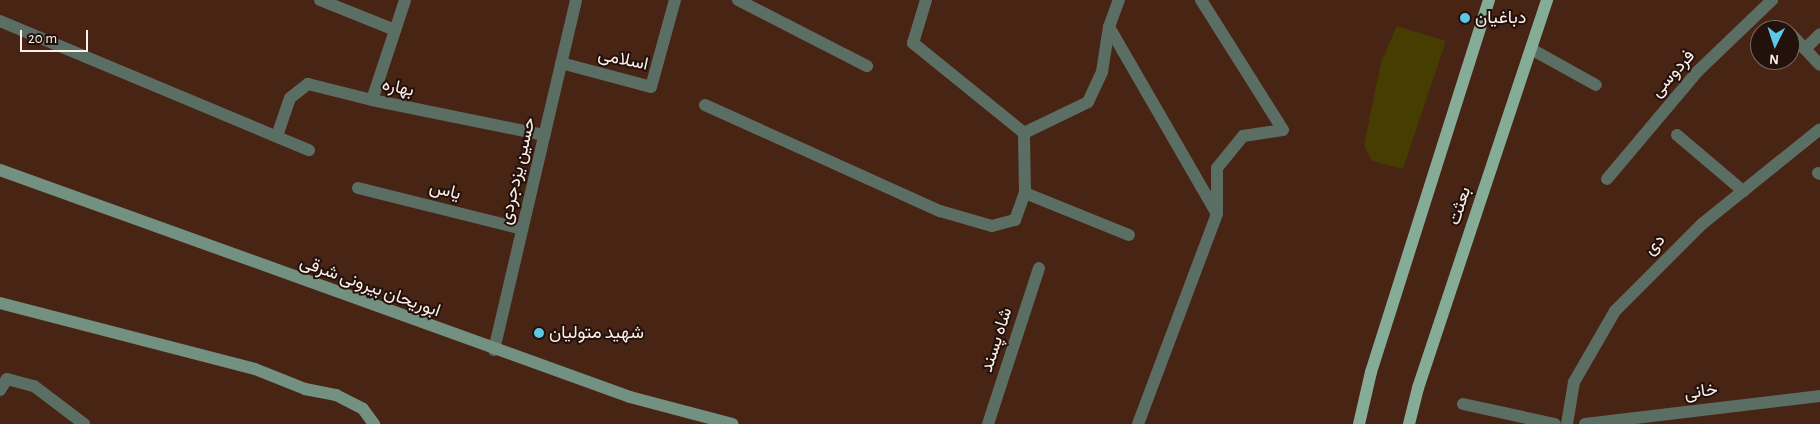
<!DOCTYPE html>
<meta charset="utf-8">
<style>
body{margin:0}
#map{position:relative;width:1820px;height:424px;overflow:hidden;background:#482415;font-family:"Alegreya Sans",Vazirmatn,sans-serif}
div>[style]{position:absolute}
.green>*{inset:0;background:#453d01}
.minor>*{height:12px;margin:-6px;padding:0 6px;transform-origin:6px;border-radius:6px;background:#5b6e64}
.secondary>*{height:12px;margin:-6px;padding:0 6px;transform-origin:6px;border-radius:6px;background:#739181}
.primary>*{height:12px;margin:-6px;padding:0 6px;transform-origin:6px;border-radius:6px;background:#85ac97}
.dots>*{width:14px;height:14px;translate:-50% -50%;box-sizing:border-box;border:2px solid #23120c;border-radius:50%}
span{translate:-50% -50%;white-space:nowrap;text-align:center;line-height:1.15;-webkit-text-stroke:4px #23120c;paint-order:stroke}
.poi-label{font-size:18px;color:#feeee9}
.left{translate:0 -50%;text-align:left}
.street-label{font-size:18px;color:#feeee9}
.north{position:absolute;left:1750px;top:20px;width:50px;height:50px;box-sizing:border-box;background:#23120c;border:1px solid #7b6a64;border-radius:50%;rotate:184deg;font-size:14px;font-weight:700;line-height:20px;text-align:center;color:#feeee9}
.north::after{content:'';display:block;margin:auto;width:18px;height:22px;background:#5dc7e8;clip-path:polygon(50% 0,100% 100%,50% 72%,0 100%)}
.scale{position:absolute;left:20px;top:30px;width:68px;height:22px;box-sizing:border-box;border:2px solid #feeee9;border-top:0;padding-left:6px;font-size:15px;line-height:18px;white-space:nowrap;color:#feeee9;-webkit-text-stroke:4px #23120c;paint-order:stroke}
</style>
<div id="map">
<div class="green">
<div style="clip-path:polygon(1397px 26px,1446px 41px,1403px 169px,1372px 161px,1364px 145px,1381px 62px)"></div>
</div>
<div class="minor">
<div style="left:320px;top:0;width:81px;rotate:21.8deg"></div>
<div style="left:738px;top:0;width:145px;rotate:27.1deg"></div>
<div style="left:926px;top:0;width:45px;rotate:106.8deg"></div>
<div style="left:913px;top:43px;width:143px;rotate:39deg"></div>
<div style="left:0;top:21px;width:335px;rotate:22.7deg"></div>
<div style="left:1109px;top:27px;width:214px;rotate:60deg"></div>
<div style="left:1791px;top:34px;width:42px;rotate:46.9deg"></div>
<div style="left:1531px;top:49px;width:74px;rotate:29deg"></div>
<div style="left:1805px;top:49px;width:21px;rotate:-45deg"></div>
<div style="left:561px;top:63px;width:93px;rotate:14.9deg"></div>
<div style="left:651px;top:87px;width:90px;rotate:-74.6deg"></div>
<div style="left:372px;top:100px;width:105px;rotate:-71.7deg"></div>
<div style="left:705px;top:105px;width:258px;rotate:24.3deg"></div>
<div style="left:940px;top:211px;width:54px;rotate:16.1deg"></div>
<div style="left:992px;top:226px;width:24px;rotate:-15deg"></div>
<div style="left:1015px;top:220px;width:29px;rotate:-70deg"></div>
<div style="left:1025px;top:193px;width:60px;rotate:-91deg"></div>
<div style="left:1024px;top:133px;width:71px;rotate:-25.8deg"></div>
<div style="left:1088px;top:102px;width:33px;rotate:-65deg"></div>
<div style="left:1102px;top:72px;width:46px;rotate:-81.2deg"></div>
<div style="left:1109px;top:27px;width:29px;rotate:-70deg"></div>
<div style="left:1677px;top:135px;width:87px;rotate:40.3deg"></div>
<div style="left:277px;top:136px;width:40px;rotate:-71.1deg"></div>
<div style="left:290px;top:98px;width:23px;rotate:-38deg"></div>
<div style="left:308px;top:84px;width:66px;rotate:14deg"></div>
<div style="left:372px;top:100px;width:176px;rotate:11.5deg"></div>
<div style="left:1818px;top:173px;width:2px;rotate:27deg"></div>
<div style="left:1607px;top:179px;width:140px;rotate:-49.9deg"></div>
<div style="left:1697px;top:72px;width:104px;rotate:-43.8deg"></div>
<div style="left:358px;top:188px;width:169px;rotate:14deg"></div>
<div style="left:1025px;top:193px;width:112px;rotate:22deg"></div>
<div style="left:494px;top:350px;width:359px;rotate:-76.8deg"></div>
<div style="left:0;top:390px;width:13px;rotate:-58deg"></div>
<div style="left:7px;top:379px;width:28px;rotate:15deg"></div>
<div style="left:34px;top:386px;width:63px;rotate:37.2deg"></div>
<div style="left:1463px;top:404px;width:94px;rotate:12.3deg"></div>
<div style="left:988px;top:424px;width:164px;rotate:-71.9deg"></div>
<div style="left:1138px;top:424px;width:224px;rotate:-69.4deg"></div>
<div style="left:1217px;top:214px;width:46px;rotate:-90deg"></div>
<div style="left:1217px;top:168px;width:41px;rotate:-50.9deg"></div>
<div style="left:1243px;top:136px;width:40px;rotate:-8.5deg"></div>
<div style="left:1283px;top:130px;width:154px;rotate:-122.2deg"></div>
<div style="left:1567px;top:424px;width:43px;rotate:-80.5deg"></div>
<div style="left:1574px;top:382px;width:82px;rotate:-60deg"></div>
<div style="left:1615px;top:311px;width:123px;rotate:-45deg"></div>
<div style="left:1702px;top:224px;width:151px;rotate:-38.8deg"></div>
<div style="left:1585px;top:424px;width:237px;rotate:-6.8deg"></div>
</div>
<div class="secondary">
<div style="left:0;top:170px;width:670px;rotate:19.81deg"></div>
<div style="left:630px;top:397px;width:106px;rotate:14.8deg"></div>
<div style="left:0;top:303px;width:263px;rotate:14.5deg"></div>
<div style="left:255px;top:369px;width:54px;rotate:21.8deg"></div>
<div style="left:305px;top:389px;width:32px;rotate:11deg"></div>
<div style="left:336px;top:395px;width:30px;rotate:27deg"></div>
<div style="left:363px;top:409px;width:19px;rotate:54deg"></div>
</div>
<div class="primary">
<div style="left:1359px;top:424px;width:53px;rotate:-77deg"></div>
<div style="left:1371px;top:372px;width:390px;rotate:-72.4deg"></div>
<div style="left:1409px;top:424px;width:37px;rotate:-76deg"></div>
<div style="left:1418px;top:388px;width:409px;rotate:-71.6deg"></div>
</div>
<div class="dots">
<div style="left:1465px;top:18px;background:#5dc7e8"></div>
<div style="left:539px;top:333px;background:#5dc7e8"></div>
</div>
<div class="poi-label">
<span class="left" style="left:1475px;top:18px">دباغیان</span>
<span class="left" style="left:549px;top:333px">شهید متولیان</span>
</div>
<div class="street-label">
<span style="left:623px;top:60px;rotate:12deg">اسلامی</span>
<span style="left:1673px;top:74px;rotate:-48deg">فردوسی</span>
<span style="left:398px;top:88px;rotate:12deg">بهاره</span>
<span style="left:518px;top:171px;rotate:-77deg">حسین یزدجردی</span>
<span style="left:445px;top:191px;rotate:14deg">یاس</span>
<span style="left:1460px;top:206px;rotate:-72deg">بعثت</span>
<span style="left:1655px;top:245px;rotate:-45deg">دی</span>
<span style="left:370px;top:287px;rotate:20deg">ابوریحان بیرونی شرقی</span>
<span style="left:997px;top:340px;rotate:-72deg">شاه پسند</span>
<span style="left:1701px;top:392px;rotate:-7deg">خانی</span>
</div>
<div class="north">N</div>
<div class="scale">20 m</div>
</div>
